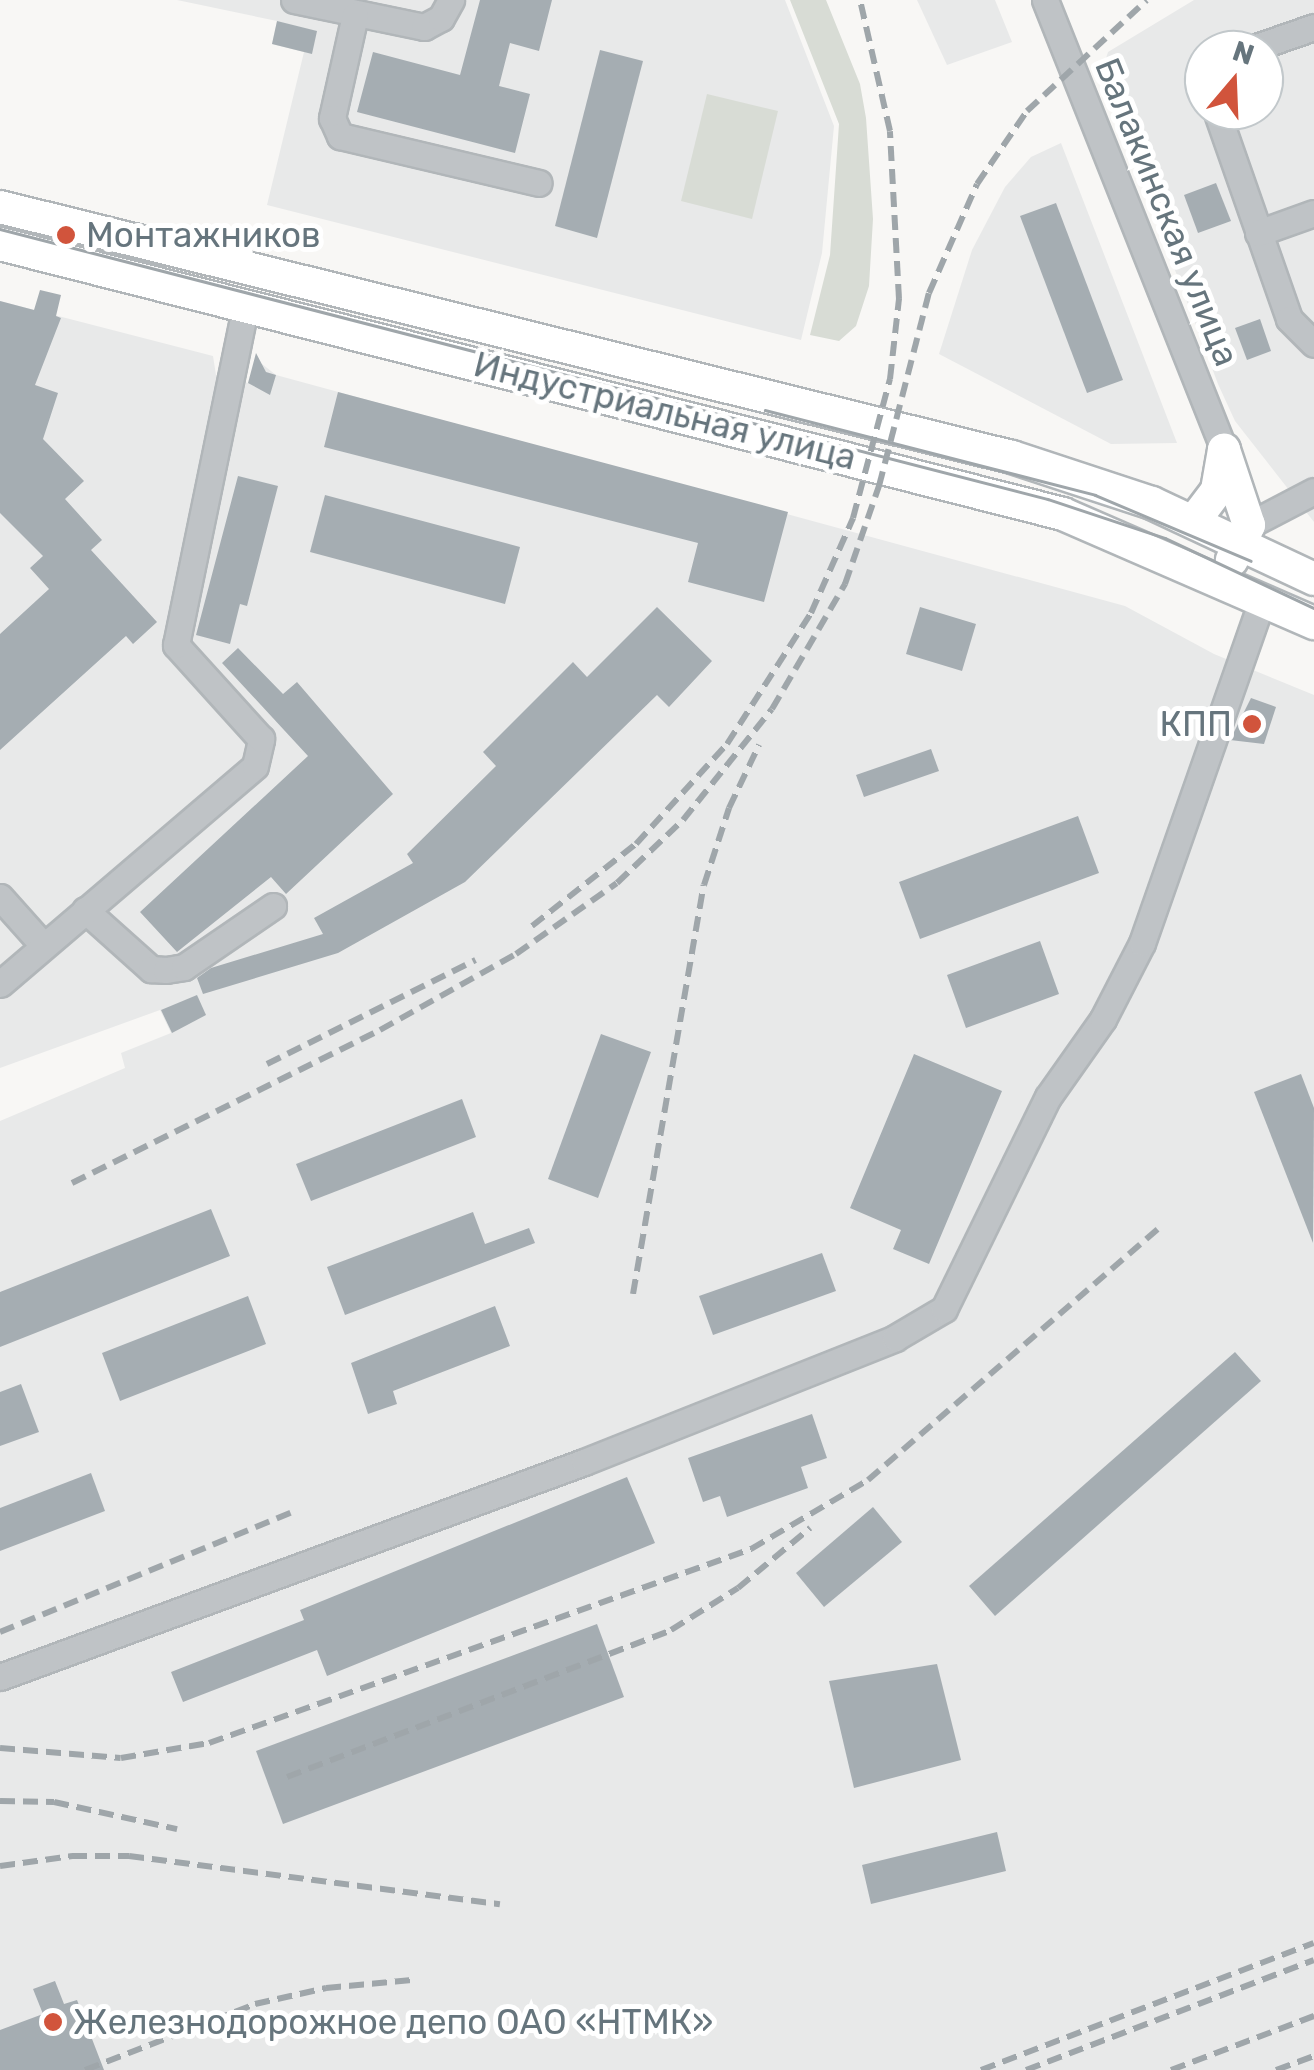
<!DOCTYPE html>
<meta charset="utf-8">
<style>
body{margin:0}
#map{position:relative;width:1314px;height:2070px;overflow:hidden;background:#f8f7f5;font-family:Rubik,sans-serif}
div>[style]{position:absolute}
.built>*{inset:0;background:#e8e9e9}
.green>*{inset:0;background:#d8dcd5}
.building>*{inset:0;background:#a5adb2}
.roads{filter:drop-shadow(2px 0 #b1b6b9) drop-shadow(-2px 0 #b1b6b9) drop-shadow(0 2px #b1b6b9) drop-shadow(0 -2px #b1b6b9)}
.minor>*{height:25px;margin:-12.5px;padding:0 12.5px;transform-origin:12.5px;border-radius:12.5px;background:#bfc3c6}
.major>*{height:32px;margin:-16px;padding:0 16px;transform-origin:16px;border-radius:16px;background:#fff}
.tram>*{height:2.5px;margin:-1.25px;padding:0 1.25px;transform-origin:1.25px;border-radius:1.25px;background:#9fa6aa}
.rail>*{height:6px;margin-top:-3px;transform-origin:0;background:repeating-linear-gradient(90deg,#9fa6aa 0 15px,transparent 0 23px)}
.dots>*{width:28px;height:28px;translate:-50% -50%;box-sizing:border-box;border:5px solid #fff;border-radius:50%}
span{translate:-50% -50%;white-space:nowrap;text-align:center;line-height:1.15;-webkit-text-stroke:10px #fff;paint-order:stroke}
.street-label{font-size:35px;color:#66757d}
.poi-label{font-size:35px;color:#66757d}
.left{translate:0 -50%;text-align:left}
.right{translate:-100% -50%;text-align:right}
.north{position:absolute;left:1184px;top:30px;width:100px;height:100px;box-sizing:border-box;background:#fff;border:2px solid #c2c8cb;border-radius:50%;rotate:19deg;font-size:28px;font-weight:700;line-height:40px;text-align:center;color:#66757d}
.north::after{content:'';display:block;margin:auto;width:35px;height:45px;background:#d1543c;clip-path:polygon(50% 0,100% 100%,50% 72%,0 100%)}
</style>
<div id="map">
<div class="built">
<div style="clip-path:polygon(177px 0,785px 0,834px 126px,822px 253px,801px 340px,267px 205px,304px 52px,272px 44px,277px 21px)"></div>
<div style="clip-path:polygon(917px 0,995px 0,1012px 42px,947px 65px)"></div>
<div style="clip-path:polygon(evenodd,1194px 0,1314px 0,1314px 522px,1235px 421px,1218px 384px,1101px 74px,1108px 52px,1194px 0,1204px 50px,1264px 50px,1264px 110px,1204px 110px,1204px 50px)"></div>
<div style="clip-path:polygon(1061px 143px,1177px 443px,1111px 444px,939px 354px,972px 250px,1005px 187px,1031px 157px)"></div>
<div style="clip-path:polygon(0 301px,213px 356px,216px 375px,248px 383px,262px 364px,276px 375px,1125px 606px,1214px 654px,1314px 695px,1314px 2070px,0 2070px,0 1121px,125px 1068px,121px 1053px,171px 1033px,160px 1010px,0 1068px)"></div>
</div>
<div class="green">
<div style="clip-path:polygon(790px 0,826px 0,860px 84px,866px 118px,873px 219px,869px 286px,856px 326px,839px 341px,810px 335px,830px 255px,839px 124px)"></div>
<div style="clip-path:polygon(707px 94px,778px 111px,752px 219px,681px 201px)"></div>
</div>
<div class="building">
<div style="clip-path:polygon(480px 0,552px 0,539px 51px,510px 43px,499px 86px,530px 94px,515px 153px,357px 112px,373px 52px,460px 75px)"></div>
<div style="clip-path:polygon(277px 21px,317px 31px,312px 54px,272px 44px)"></div>
<div style="clip-path:polygon(600px 50px,643px 61px,597px 238px,555px 226px)"></div>
<div style="clip-path:polygon(1216px 183px,1231px 221px,1198px 233px,1184px 195px)"></div>
<div style="clip-path:polygon(1056px 203px,1123px 380px,1087px 393px,1020px 216px)"></div>
<div style="clip-path:polygon(40px 290px,61px 295px,56px 316px,61px 318px,35px 385px,58px 393px,43px 439px,84px 481px,65px 499px,102px 540px,91px 550px,157px 622px,133px 644px,126px 636px,0 750px,0 634px,49px 589px,30px 568px,43px 556px,0 513px,0 301px,34px 310px)"></div>
<div style="clip-path:polygon(1260px 319px,1271px 351px,1247px 360px,1235px 328px)"></div>
<div style="clip-path:polygon(256px 353px,266px 372px,276px 375px,270px 395px,248px 383px)"></div>
<div style="clip-path:polygon(338px 392px,788px 512px,764px 602px,688px 582px,698px 543px,324px 447px)"></div>
<div style="clip-path:polygon(238px 476px,278px 486px,247px 606px,240px 604px,230px 644px,196px 635px)"></div>
<div style="clip-path:polygon(325px 495px,520px 547px,505px 604px,310px 552px)"></div>
<div style="clip-path:polygon(657px 607px,712px 661px,669px 707px,657px 695px,465px 882px,338px 953px,203px 994px,197px 978px,211px 968px,323px 934px,314px 918px,413px 863px,407px 854px,496px 766px,483px 752px,573px 662px,587px 677px)"></div>
<div style="clip-path:polygon(920px 607px,976px 624px,962px 671px,906px 654px)"></div>
<div style="clip-path:polygon(238px 648px,283px 694px,297px 682px,393px 794px,286px 894px,271px 877px,177px 952px,140px 912px,308px 756px,222px 663px)"></div>
<div style="clip-path:polygon(1251px 698px,1276px 707px,1264px 744px,1230px 740px)"></div>
<div style="clip-path:polygon(931px 749px,939px 771px,864px 797px,856px 775px)"></div>
<div style="clip-path:polygon(1078px 816px,1099px 873px,920px 939px,899px 882px)"></div>
<div style="clip-path:polygon(1040px 941px,1059px 994px,966px 1028px,947px 975px)"></div>
<div style="clip-path:polygon(197px 995px,206px 1015px,172px 1033px,161px 1010px)"></div>
<div style="clip-path:polygon(601px 1034px,651px 1052px,598px 1198px,548px 1179px)"></div>
<div style="clip-path:polygon(914px 1054px,1002px 1091px,929px 1264px,893px 1249px,901px 1230px,850px 1208px)"></div>
<div style="clip-path:polygon(1301px 1074px,1314px 1108px,1313px 1243px,1254px 1092px)"></div>
<div style="clip-path:polygon(462px 1099px,476px 1137px,311px 1201px,296px 1164px)"></div>
<div style="clip-path:polygon(211px 1209px,230px 1256px,0 1347px,0 1292px)"></div>
<div style="clip-path:polygon(473px 1212px,485px 1244px,529px 1228px,535px 1243px,345px 1315px,327px 1267px)"></div>
<div style="clip-path:polygon(822px 1253px,836px 1291px,713px 1335px,699px 1296px)"></div>
<div style="clip-path:polygon(248px 1296px,266px 1344px,120px 1401px,102px 1353px)"></div>
<div style="clip-path:polygon(495px 1306px,510px 1346px,393px 1391px,397px 1404px,368px 1414px,351px 1363px)"></div>
<div style="clip-path:polygon(1235px 1352px,1261px 1381px,995px 1616px,969px 1586px)"></div>
<div style="clip-path:polygon(21px 1384px,39px 1432px,0 1446px,0 1392px)"></div>
<div style="clip-path:polygon(812px 1414px,827px 1458px,801px 1467px,808px 1488px,727px 1517px,720px 1496px,703px 1502px,688px 1458px)"></div>
<div style="clip-path:polygon(91px 1473px,105px 1511px,0 1551px,0 1508px)"></div>
<div style="clip-path:polygon(627px 1477px,655px 1543px,327px 1676px,317px 1650px,183px 1702px,171px 1672px,304px 1620px,300px 1610px)"></div>
<div style="clip-path:polygon(873px 1507px,902px 1542px,824px 1607px,796px 1573px)"></div>
<div style="clip-path:polygon(597px 1624px,624px 1697px,283px 1824px,256px 1751px)"></div>
<div style="clip-path:polygon(937px 1664px,961px 1760px,854px 1788px,829px 1681px)"></div>
<div style="clip-path:polygon(997px 1832px,1006px 1871px,871px 1904px,862px 1865px)"></div>
<div style="clip-path:polygon(55px 1981px,64px 2004px,77px 2000px,104px 2070px,0 2070px,0 2030px,43px 2014px,33px 1989px)"></div>
</div>
<div class="roads">
<div class="minor">
<div style="left:294px;top:0;width:133px;rotate:11.7deg"></div>
<div style="left:424px;top:27px;width:19px;rotate:-28deg"></div>
<div style="left:441px;top:18px;width:21px;rotate:-61deg"></div>
<div style="left:1045px;top:0;width:484px;rotate:68.3deg"></div>
<div style="left:355px;top:15px;width:106px;rotate:102.6deg"></div>
<div style="left:332px;top:118px;width:20px;rotate:66deg"></div>
<div style="left:340px;top:136px;width:204px;rotate:13.3deg"></div>
<div style="left:1248px;top:50px;width:70px;rotate:-19.2deg"></div>
<div style="left:1216px;top:110px;width:221px;rotate:70.7deg"></div>
<div style="left:1289px;top:319px;width:35px;rotate:45deg"></div>
<div style="left:1258px;top:233px;width:59px;rotate:-19.7deg"></div>
<div style="left:1249px;top:525px;width:73px;rotate:-27.6deg"></div>
<div style="left:0;top:897px;width:63px;rotate:48.2deg"></div>
<div style="left:85px;top:910px;width:89px;rotate:41.8deg"></div>
<div style="left:151px;top:969px;width:15px;rotate:4deg"></div>
<div style="left:166px;top:970px;width:18px;rotate:-9deg"></div>
<div style="left:184px;top:967px;width:108px;rotate:-34.4deg"></div>
<div style="left:0;top:984px;width:335px;rotate:-40.5deg"></div>
<div style="left:255px;top:766px;width:28px;rotate:-77deg"></div>
<div style="left:261px;top:739px;width:127px;rotate:-132.1deg"></div>
<div style="left:176px;top:645px;width:347px;rotate:-78.4deg"></div>
<div style="left:0;top:1677px;width:622px;rotate:-20.21deg"></div>
<div style="left:584px;top:1462px;width:335px;rotate:-21.7deg"></div>
<div style="left:895px;top:1338px;width:57px;rotate:-30.6deg"></div>
<div style="left:944px;top:1309px;width:236px;rotate:-63.9deg"></div>
<div style="left:1048px;top:1097px;width:95px;rotate:-54.8deg"></div>
<div style="left:1103px;top:1019px;width:85px;rotate:-62.8deg"></div>
<div style="left:1142px;top:943px;width:366px;rotate:-70.7deg"></div>
</div>
<div class="major">
<div style="left:0;top:207px;width:1042px;rotate:13.88deg"></div>
<div style="left:1012px;top:457px;width:147px;rotate:18.2deg"></div>
<div style="left:1152px;top:503px;width:179px;rotate:25.1deg"></div>
<div style="left:0;top:244px;width:1097px;rotate:14.25deg"></div>
<div style="left:1063px;top:514px;width:274px;rotate:23.5deg"></div>
<div style="left:1224px;top:450px;width:79px;rotate:71.6deg"></div>
<div style="left:1249px;top:525px;width:39px;rotate:116deg"></div>
<div style="left:1194px;top:521px;width:39px;rotate:-53deg"></div>
<div style="left:1217px;top:490px;width:41px;rotate:-80.1deg"></div>
</div>
</div>
<div class="tram">
<div style="left:0;top:229px;width:1082px;rotate:14.45deg"></div>
<div style="left:1048px;top:499px;width:123px;rotate:18.4deg"></div>
<div style="left:1165px;top:538px;width:165px;rotate:25.2deg"></div>
<div style="left:765px;top:410px;width:341px;rotate:14.4deg"></div>
<div style="left:1095px;top:495px;width:169px;rotate:22.9deg"></div>
</div>
<div class="rail">
<div style="left:532px;top:926px;width:132px;rotate:-38.3deg"></div>
<div style="left:636px;top:844px;width:135px;rotate:-47.7deg"></div>
<div style="left:727px;top:744px;width:156px;rotate:-57.3deg"></div>
<div style="left:811px;top:613px;width:104px;rotate:-66.1deg"></div>
<div style="left:853px;top:518px;width:144px;rotate:-75.1deg"></div>
<div style="left:890px;top:379px;width:81px;rotate:-83.6deg"></div>
<div style="left:899px;top:299px;width:168px;rotate:-93.1deg"></div>
<div style="left:890px;top:131px;width:134px;rotate:-102.9deg"></div>
<div style="left:267px;top:1064px;width:233px;rotate:-26.5deg"></div>
<div style="left:72px;top:1183px;width:344px;rotate:-26.4deg"></div>
<div style="left:380px;top:1030px;width:156px;rotate:-29.2deg"></div>
<div style="left:516px;top:954px;width:123px;rotate:-35.1deg"></div>
<div style="left:617px;top:883px;width:91px;rotate:-43.7deg"></div>
<div style="left:683px;top:820px;width:142px;rotate:-51.3deg"></div>
<div style="left:772px;top:709px;width:145px;rotate:-59.7deg"></div>
<div style="left:845px;top:584px;width:104px;rotate:-70.9deg"></div>
<div style="left:879px;top:486px;width:199px;rotate:-75.5deg"></div>
<div style="left:929px;top:293px;width:119px;rotate:-66.2deg"></div>
<div style="left:977px;top:184px;width:88px;rotate:-55.6deg"></div>
<div style="left:1027px;top:111px;width:163px;rotate:-42.8deg"></div>
<div style="left:633px;top:1294px;width:415px;rotate:-80.2deg"></div>
<div style="left:704px;top:885px;width:81px;rotate:-72deg"></div>
<div style="left:729px;top:808px;width:70px;rotate:-64.5deg"></div>
<div style="left:0;top:1632px;width:322px;rotate:-22.3deg"></div>
<div style="left:0;top:1748px;width:121px;rotate:4.7deg"></div>
<div style="left:121px;top:1758px;width:89px;rotate:-9.7deg"></div>
<div style="left:209px;top:1743px;width:576px;rotate:-19.69deg"></div>
<div style="left:751px;top:1549px;width:136px;rotate:-30.5deg"></div>
<div style="left:868px;top:1480px;width:385px;rotate:-40.9deg"></div>
<div style="left:287px;top:1777px;width:411px;rotate:-20.9deg"></div>
<div style="left:671px;top:1630px;width:79px;rotate:-32.1deg"></div>
<div style="left:738px;top:1588px;width:94px;rotate:-39.8deg"></div>
<div style="left:0;top:1801px;width:54px;rotate:1.1deg"></div>
<div style="left:54px;top:1802px;width:126px;rotate:12.4deg"></div>
<div style="left:0;top:1866px;width:73px;rotate:-7.9deg"></div>
<div style="left:72px;top:1856px;width:57px"></div>
<div style="left:129px;top:1856px;width:374px;rotate:7.4deg"></div>
<div style="left:85px;top:2070px;width:182px;rotate:-21.2deg"></div>
<div style="left:255px;top:2004px;width:73px;rotate:-12.7deg"></div>
<div style="left:326px;top:1988px;width:86px;rotate:-5.3deg"></div>
<div style="left:981px;top:2070px;width:356px;rotate:-20.9deg"></div>
<div style="left:1026px;top:2070px;width:308px;rotate:-20.9deg"></div>
<div style="left:1171px;top:2070px;width:153px;rotate:-20.7deg"></div>
<div style="left:1276px;top:2070px;width:40px;rotate:-20.2deg"></div>
</div>
<div class="dots">
<div style="left:66px;top:235px;background:#d1543c"></div>
<div style="left:1252px;top:724px;background:#d1543c"></div>
<div style="left:53px;top:2022px;background:#d1543c"></div>
</div>
<div class="street-label">
<span style="left:1167px;top:212px;rotate:68deg">Балакинская улица</span>
<span style="left:665px;top:411px;rotate:14deg">Индустриальная улица</span>
</div>
<div class="poi-label">
<span class="left" style="left:86px;top:235px">Монтажников</span>
<span class="right" style="left:1232px;top:724px">КПП</span>
<span class="left" style="left:73px;top:2022px">Железнодорожное депо ОАО «НТМК»</span>
</div>
<div class="north">N</div>
</div>
